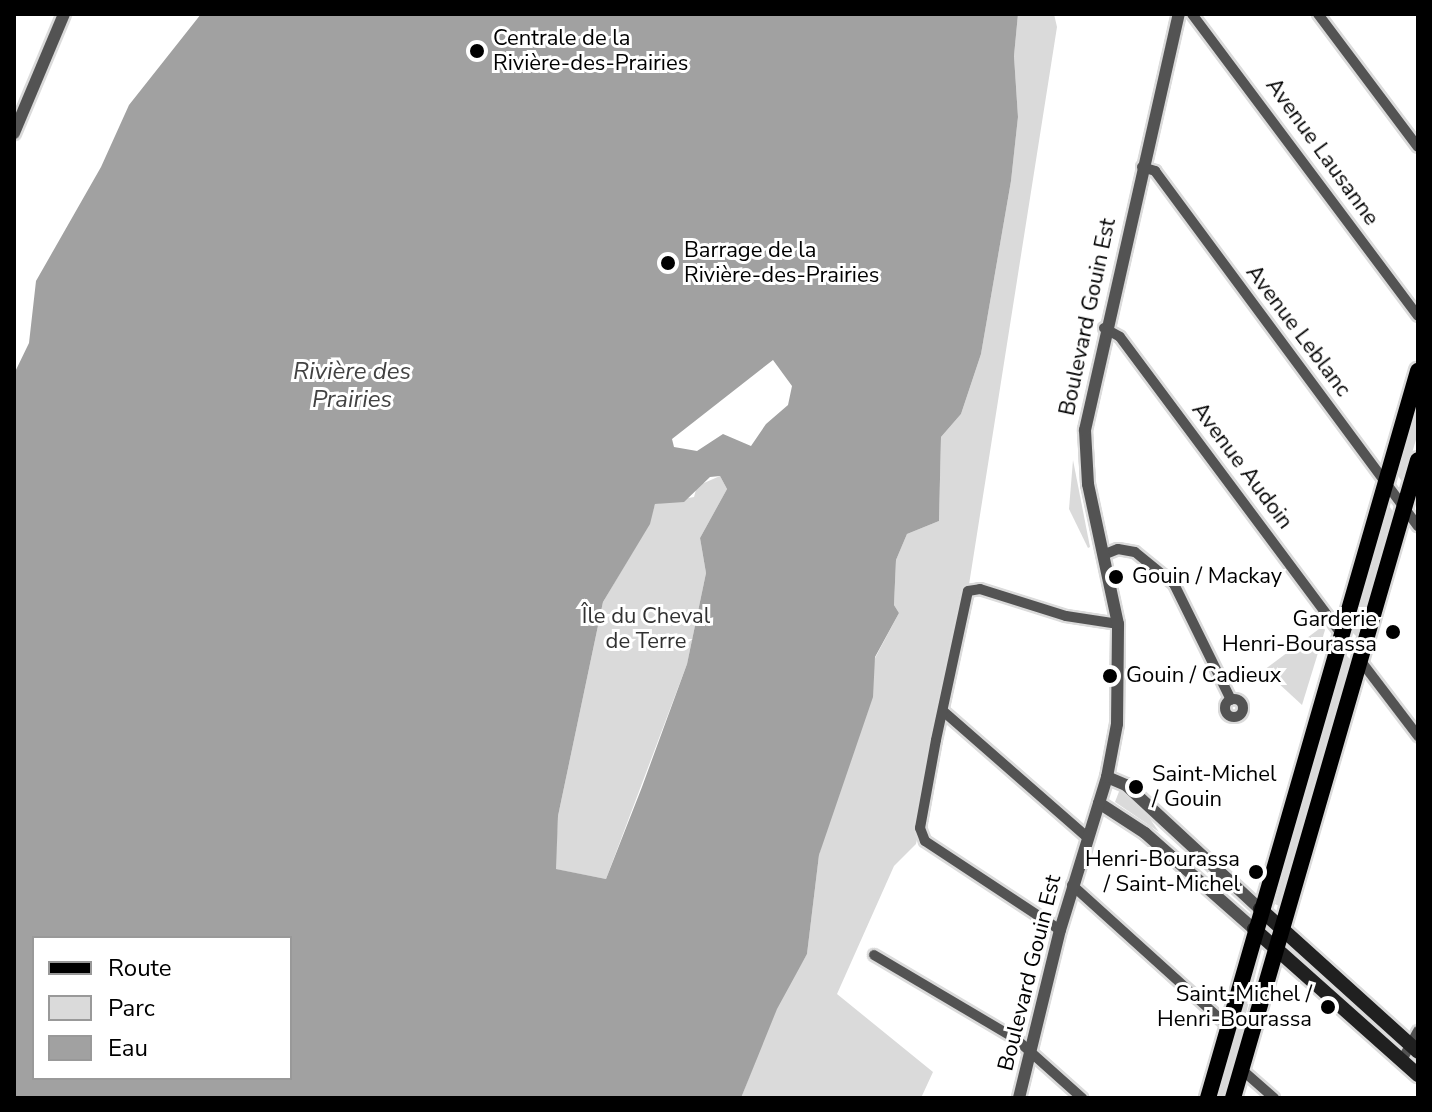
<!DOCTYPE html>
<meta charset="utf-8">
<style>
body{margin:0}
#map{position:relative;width:1432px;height:1112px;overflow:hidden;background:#fff;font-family:"Nunito Sans",sans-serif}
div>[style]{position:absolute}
.green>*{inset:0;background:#dadada}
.water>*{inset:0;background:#a1a1a1}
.roads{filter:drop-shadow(2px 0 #dbdbdb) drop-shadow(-2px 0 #dbdbdb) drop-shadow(0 2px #dbdbdb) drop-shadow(0 -2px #dbdbdb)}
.minor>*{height:10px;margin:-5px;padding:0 5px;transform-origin:5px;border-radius:5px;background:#535353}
.minor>.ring{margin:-5px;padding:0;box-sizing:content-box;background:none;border:10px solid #535353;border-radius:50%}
.tertiary>*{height:12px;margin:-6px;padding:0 6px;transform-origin:6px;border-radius:6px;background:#535353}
.secondary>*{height:14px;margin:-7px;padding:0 7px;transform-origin:7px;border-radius:7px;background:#202020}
.primary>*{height:16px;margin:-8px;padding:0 8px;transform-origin:8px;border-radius:8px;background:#000}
.dots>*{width:22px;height:22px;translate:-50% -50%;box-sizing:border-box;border:4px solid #fff;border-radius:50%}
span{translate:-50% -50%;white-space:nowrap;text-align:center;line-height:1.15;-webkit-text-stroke:6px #fff;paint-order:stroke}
.poi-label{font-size:22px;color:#000}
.left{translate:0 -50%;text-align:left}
.right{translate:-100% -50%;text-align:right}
.street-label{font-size:22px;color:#000}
.park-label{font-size:22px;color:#313131}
.water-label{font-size:24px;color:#424242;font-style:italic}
.frame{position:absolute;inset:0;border:16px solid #000;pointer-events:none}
.legend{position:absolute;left:32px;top:936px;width:260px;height:144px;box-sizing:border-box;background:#fff;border:2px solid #999;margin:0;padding:10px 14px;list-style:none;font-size:24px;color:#000}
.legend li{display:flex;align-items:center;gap:16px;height:40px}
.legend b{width:40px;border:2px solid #999}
</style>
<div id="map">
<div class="green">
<div style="clip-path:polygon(1018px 14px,1054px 14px,1057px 27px,968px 591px,916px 844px,894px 866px,837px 994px,933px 1072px,921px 1098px,741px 1098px,776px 1007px,807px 954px,819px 855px,875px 658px,899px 613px,894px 605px,896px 560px,907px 534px,939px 521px,941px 437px,961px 414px,981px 354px,1011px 181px,1018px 117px,1014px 56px)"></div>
<div style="clip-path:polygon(1418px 399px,1418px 433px,1403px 483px,1396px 473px)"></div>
<div style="clip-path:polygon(1073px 460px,1090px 547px,1088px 548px,1069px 509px)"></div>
<div style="clip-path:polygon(720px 476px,727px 489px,700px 538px,706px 573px,687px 664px,606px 879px,555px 869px,558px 816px,603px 602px,649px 524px,655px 504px,694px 497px,697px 486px)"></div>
<div style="clip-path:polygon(1387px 503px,1394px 513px,1358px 638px,1350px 630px)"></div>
<div style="clip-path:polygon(1323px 626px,1325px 630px,1302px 705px,1264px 670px)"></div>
<div style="clip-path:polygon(1343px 652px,1351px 660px,1279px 906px,1275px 904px)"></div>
<div style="clip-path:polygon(1120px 789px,1146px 813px,1159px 832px,1115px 802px)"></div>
<div style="clip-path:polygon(1255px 953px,1260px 955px,1226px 1098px,1216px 1098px)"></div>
</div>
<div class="water">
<div style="clip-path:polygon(evenodd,201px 14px,1018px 14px,1014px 56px,1018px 117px,1011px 181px,981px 354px,961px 414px,941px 437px,939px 521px,907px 534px,896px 560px,894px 605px,899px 613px,875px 657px,873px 697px,819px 855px,807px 954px,777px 1009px,741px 1098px,14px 1098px,14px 374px,29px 343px,36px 281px,101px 167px,129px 105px,201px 14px,773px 360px,792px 386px,788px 405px,766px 424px,751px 446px,723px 434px,697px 451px,674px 447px,672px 439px,773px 360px,201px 14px,710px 477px,720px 476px,727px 489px,700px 538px,706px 573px,687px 664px,642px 787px,606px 879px,556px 869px,558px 816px,603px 602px,650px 524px,655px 504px,684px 502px,710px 477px,201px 14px,34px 938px,290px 938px,290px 1078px,34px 1078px,34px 938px)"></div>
</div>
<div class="roads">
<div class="minor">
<div style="left:1192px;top:14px;width:377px;rotate:53.2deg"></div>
<div style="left:1318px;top:14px;width:166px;rotate:53.1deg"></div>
<div style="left:1142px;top:167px;width:14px;rotate:17deg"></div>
<div style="left:1155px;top:171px;width:442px;rotate:53.5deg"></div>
<div style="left:1104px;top:328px;width:18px;rotate:29deg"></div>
<div style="left:1120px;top:337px;width:370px;rotate:53.3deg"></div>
<div style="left:1103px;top:555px;width:16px;rotate:-22deg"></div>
<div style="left:1118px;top:549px;width:17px;rotate:10deg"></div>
<div style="left:1135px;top:552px;width:50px;rotate:39.4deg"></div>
<div style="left:1174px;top:584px;width:129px;rotate:63.8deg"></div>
<div style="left:1360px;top:660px;width:96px;rotate:52.7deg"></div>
<div class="ring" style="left:1225px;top:699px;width:8px;height:8px"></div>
<div style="left:943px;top:711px;width:193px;rotate:41.2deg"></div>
<div style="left:1072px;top:885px;width:209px;rotate:42.1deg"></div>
<div style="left:1060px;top:930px;width:162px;rotate:-146.6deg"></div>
<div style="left:925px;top:841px;width:14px;rotate:-111deg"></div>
<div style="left:920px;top:828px;width:89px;rotate:-79.7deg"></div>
<div style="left:936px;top:740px;width:152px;rotate:-77.9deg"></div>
<div style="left:968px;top:591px;width:12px;rotate:-9deg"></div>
<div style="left:980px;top:589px;width:90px;rotate:17.4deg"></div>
<div style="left:1066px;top:616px;width:53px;rotate:8.7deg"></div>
<div style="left:874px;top:955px;width:165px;rotate:30.6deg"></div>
<div style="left:1016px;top:1039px;width:89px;rotate:41.8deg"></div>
<div style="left:1402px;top:1060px;width:33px;rotate:-61deg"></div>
<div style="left:1241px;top:1069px;width:44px;rotate:41.3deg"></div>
</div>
<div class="tertiary">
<div style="left:14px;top:133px;width:129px;rotate:-67.2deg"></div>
<div style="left:1107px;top:777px;width:21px;rotate:23deg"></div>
<div style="left:1126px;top:785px;width:183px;rotate:42.8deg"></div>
<div style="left:1099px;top:803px;width:55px;rotate:33.1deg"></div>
<div style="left:1145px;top:833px;width:145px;rotate:41.4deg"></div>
<div style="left:1019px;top:1098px;width:173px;rotate:-76.3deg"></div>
<div style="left:1060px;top:930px;width:160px;rotate:-72.9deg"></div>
<div style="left:1107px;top:777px;width:54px;rotate:-79.3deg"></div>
<div style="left:1117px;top:724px;width:100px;rotate:-89.4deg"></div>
<div style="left:1118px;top:624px;width:143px;rotate:-102.1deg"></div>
<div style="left:1088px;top:484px;width:54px;rotate:-93.2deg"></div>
<div style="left:1085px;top:430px;width:426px;rotate:-77.3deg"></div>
</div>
<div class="secondary">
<div style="left:1260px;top:909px;width:213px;rotate:42.1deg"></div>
<div style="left:1254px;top:929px;width:220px;rotate:41.7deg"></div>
</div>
<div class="primary">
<div style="left:1208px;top:1098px;width:757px;rotate:-73.89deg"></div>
<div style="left:1233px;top:1098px;width:664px;rotate:-73.83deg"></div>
</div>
</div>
<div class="dots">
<div style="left:477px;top:51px;background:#000"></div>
<div style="left:668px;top:263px;background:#000"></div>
<div style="left:1116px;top:577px;background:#000"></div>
<div style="left:1393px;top:632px;background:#000"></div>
<div style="left:1110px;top:676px;background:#000"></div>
<div style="left:1136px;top:787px;background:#000"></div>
<div style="left:1256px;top:872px;background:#000"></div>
<div style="left:1328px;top:1007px;background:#000"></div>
</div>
<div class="poi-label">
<span class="left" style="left:493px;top:51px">Centrale de la<br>Rivière-des-Prairies</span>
<span class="left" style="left:684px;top:263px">Barrage de la<br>Rivière-des-Prairies</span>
<span class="left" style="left:1132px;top:577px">Gouin / Mackay</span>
<span class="right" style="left:1377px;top:632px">Garderie<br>Henri-Bourassa</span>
<span class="left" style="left:1126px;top:676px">Gouin / Cadieux</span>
<span class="left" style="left:1152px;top:787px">Saint-Michel<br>/ Gouin</span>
<span class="right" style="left:1240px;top:872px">Henri-Bourassa<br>/ Saint-Michel</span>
<span class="right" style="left:1312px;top:1007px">Saint-Michel /<br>Henri-Bourassa</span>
</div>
<div class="street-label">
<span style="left:1322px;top:152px;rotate:54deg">Avenue Lausanne</span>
<span style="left:1088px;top:317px;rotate:-78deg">Boulevard Gouin Est</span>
<span style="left:1298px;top:331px;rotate:53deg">Avenue Leblanc</span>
<span style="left:1242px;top:466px;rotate:53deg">Avenue Audoin</span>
<span style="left:1030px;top:973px;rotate:-76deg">Boulevard Gouin Est</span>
</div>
<div class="park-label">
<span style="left:646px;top:629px">Île du Cheval<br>de Terre</span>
</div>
<div class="water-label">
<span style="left:352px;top:386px">Rivière des<br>Prairies</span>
</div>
<div class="frame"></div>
<ul class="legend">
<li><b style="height:10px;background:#000"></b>Route</li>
<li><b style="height:22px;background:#dadada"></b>Parc</li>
<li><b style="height:22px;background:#a1a1a1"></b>Eau</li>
</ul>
</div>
